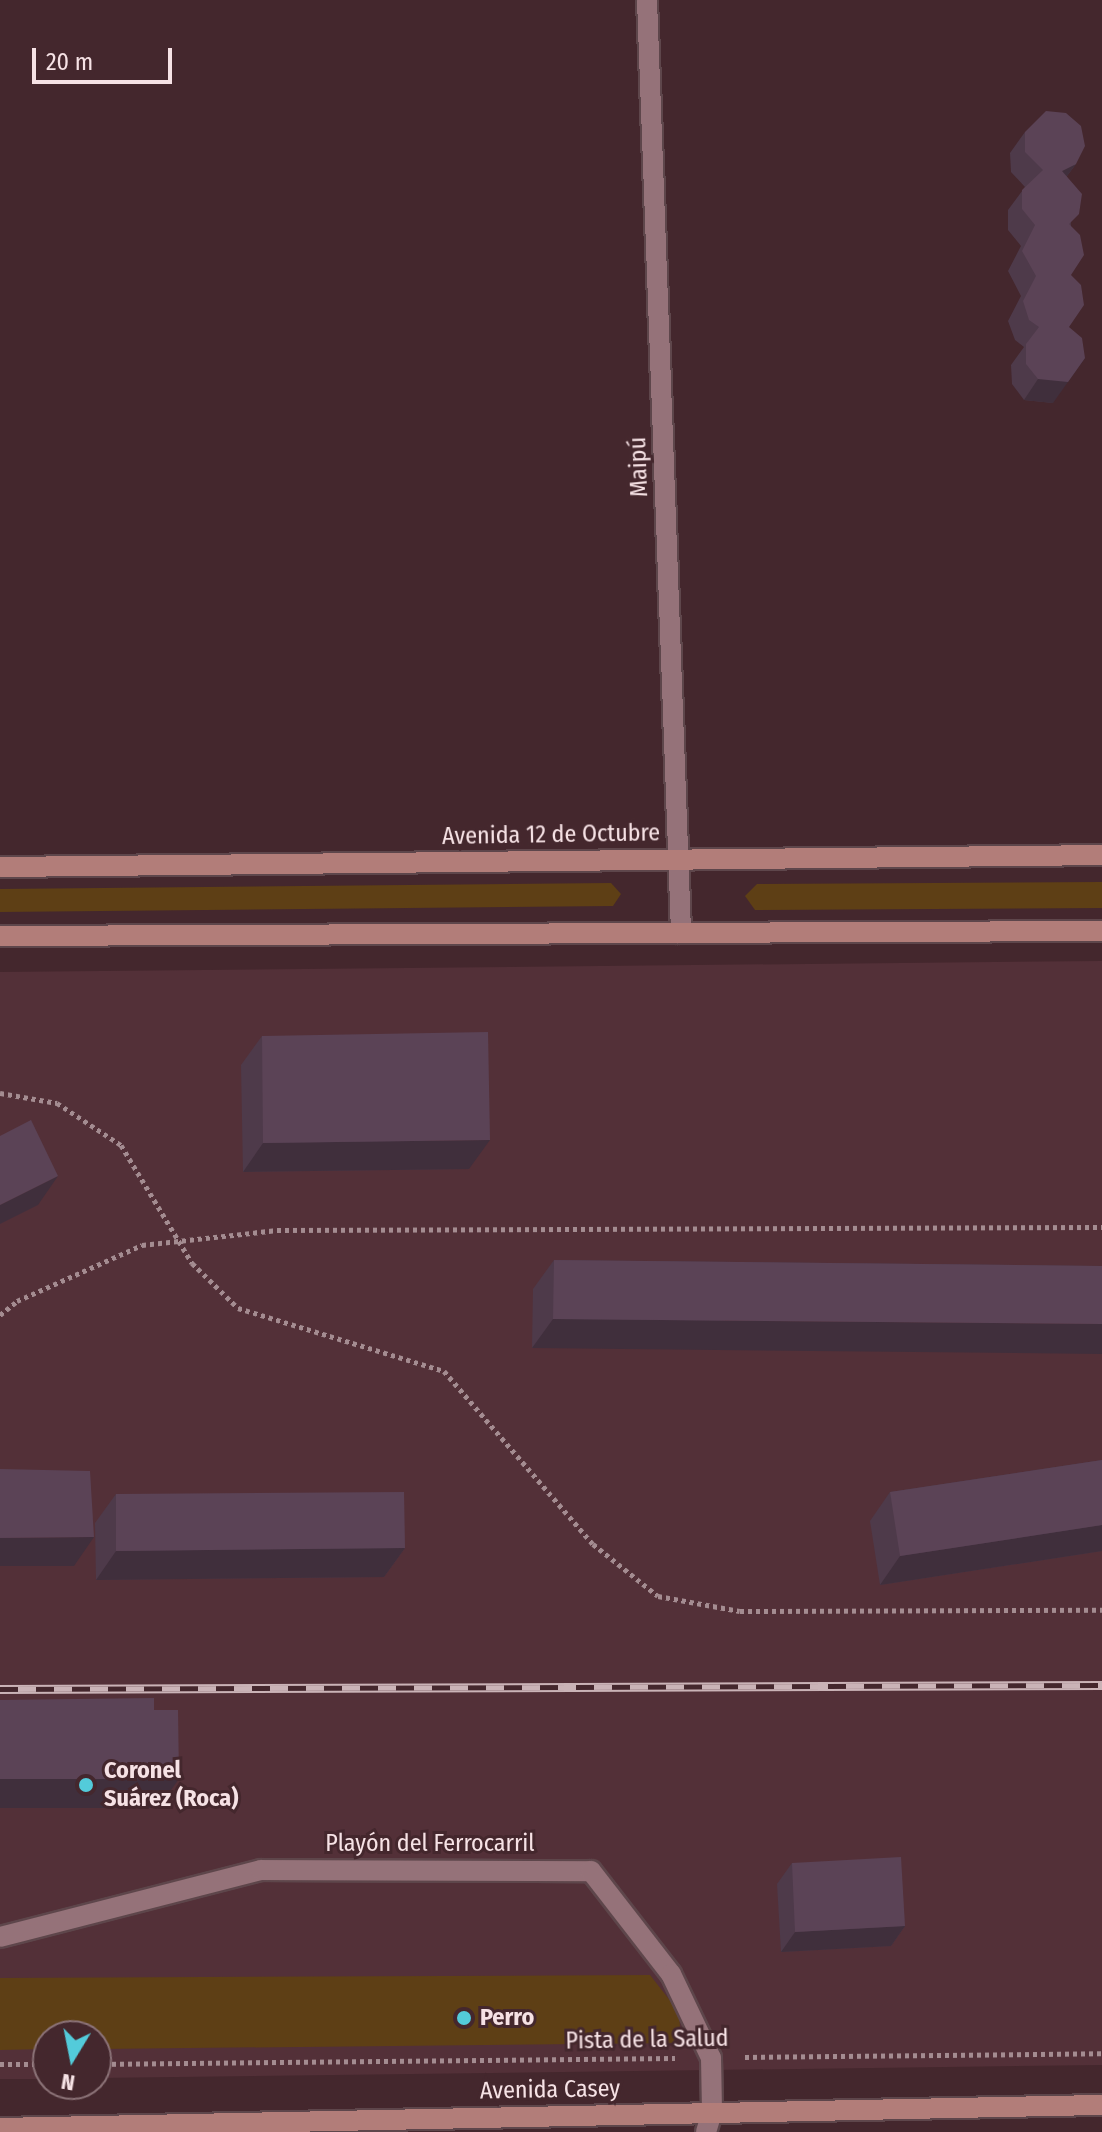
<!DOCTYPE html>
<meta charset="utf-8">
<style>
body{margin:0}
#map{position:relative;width:1102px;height:2132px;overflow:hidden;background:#44272d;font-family:"Fira Sans Condensed",sans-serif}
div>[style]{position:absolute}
.built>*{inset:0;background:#533038}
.green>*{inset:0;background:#5e3f15}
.path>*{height:5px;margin-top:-2.5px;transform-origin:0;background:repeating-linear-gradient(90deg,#a48c91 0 4px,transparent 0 8px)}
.roads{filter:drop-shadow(2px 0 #5e464b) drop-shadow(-2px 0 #5e464b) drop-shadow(0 2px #5e464b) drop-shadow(0 -2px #5e464b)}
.lane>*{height:20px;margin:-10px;padding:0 10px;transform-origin:10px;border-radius:10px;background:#957279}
.street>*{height:20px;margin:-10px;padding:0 10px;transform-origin:10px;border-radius:10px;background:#957279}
.secondary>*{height:20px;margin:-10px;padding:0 10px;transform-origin:10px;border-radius:10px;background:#b27d79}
.rail>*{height:9px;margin-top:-4.5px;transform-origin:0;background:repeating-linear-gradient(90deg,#44272d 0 18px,#cab3b7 0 36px);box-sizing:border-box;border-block:2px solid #cab3b7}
.wall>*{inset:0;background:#4e3a4a}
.shaded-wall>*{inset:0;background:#402f3c}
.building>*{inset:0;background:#5b4356}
.dots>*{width:22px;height:22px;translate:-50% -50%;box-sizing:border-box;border:4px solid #44272d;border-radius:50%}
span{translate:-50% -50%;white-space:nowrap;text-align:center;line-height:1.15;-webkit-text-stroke:6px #44272d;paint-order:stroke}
.street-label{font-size:24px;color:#f6e2e5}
.poi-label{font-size:24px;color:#f6e2e5;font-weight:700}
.left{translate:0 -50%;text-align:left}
.north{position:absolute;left:32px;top:2020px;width:80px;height:80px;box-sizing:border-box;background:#44272d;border:2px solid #8b7277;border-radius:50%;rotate:190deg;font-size:22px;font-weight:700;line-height:32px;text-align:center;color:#f6e2e5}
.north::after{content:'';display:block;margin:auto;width:28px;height:36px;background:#53cbda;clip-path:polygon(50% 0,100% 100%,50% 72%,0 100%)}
.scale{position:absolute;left:32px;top:48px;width:140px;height:36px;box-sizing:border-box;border:4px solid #f6e2e5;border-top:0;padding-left:10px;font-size:24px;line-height:28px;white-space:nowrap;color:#f6e2e5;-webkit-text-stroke:6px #44272d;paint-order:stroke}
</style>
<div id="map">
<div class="built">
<div style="clip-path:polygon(1102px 961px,1102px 2065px,96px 2078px,96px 2036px,48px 2036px,48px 2079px,0 2079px,0 972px)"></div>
</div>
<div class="green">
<div style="clip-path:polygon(1102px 882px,1102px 908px,755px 910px,745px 896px,757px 884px)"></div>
<div style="clip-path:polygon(611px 883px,621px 894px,613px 906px,0 912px,0 889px)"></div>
<div style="clip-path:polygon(650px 1975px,679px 2012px,681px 2043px,96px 2049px,96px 2036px,48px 2036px,48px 2049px,0 2050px,0 1978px)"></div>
</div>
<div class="path">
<div style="left:0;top:1093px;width:58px;rotate:10deg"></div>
<div style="left:57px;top:1103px;width:77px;rotate:33.3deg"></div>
<div style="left:121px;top:1145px;width:138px;rotate:59deg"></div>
<div style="left:192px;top:1263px;width:64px;rotate:44.4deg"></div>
<div style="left:238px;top:1308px;width:215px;rotate:17deg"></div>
<div style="left:444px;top:1371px;width:228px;rotate:49.3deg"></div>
<div style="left:593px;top:1544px;width:83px;rotate:38.7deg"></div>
<div style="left:658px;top:1596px;width:83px;rotate:10.4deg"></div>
<div style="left:740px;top:1611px;width:362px;rotate:-0.2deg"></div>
<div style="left:0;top:1315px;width:22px;rotate:-39deg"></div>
<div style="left:17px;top:1301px;width:137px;rotate:-24.1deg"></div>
<div style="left:142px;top:1245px;width:136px;rotate:-6.3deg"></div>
<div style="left:277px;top:1230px;width:825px;rotate:-0.21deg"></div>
<div style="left:745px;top:2057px;width:357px;rotate:-0.6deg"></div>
<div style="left:0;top:2064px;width:48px"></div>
<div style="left:96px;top:2064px;width:579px;rotate:-0.59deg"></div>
</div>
<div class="roads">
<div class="lane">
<div style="left:0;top:1937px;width:269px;rotate:-14.4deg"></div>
<div style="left:261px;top:1870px;width:330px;rotate:0.2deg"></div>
<div style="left:591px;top:1871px;width:130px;rotate:52.2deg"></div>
<div style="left:671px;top:1974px;width:93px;rotate:64.5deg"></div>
<div style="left:711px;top:2058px;width:54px;rotate:88.9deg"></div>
</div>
<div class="street">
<div style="left:647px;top:0;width:934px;rotate:87.91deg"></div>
<div style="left:706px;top:2132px;width:21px;rotate:-73deg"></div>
</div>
<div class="secondary">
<div style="left:0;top:867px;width:1102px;rotate:-0.62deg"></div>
<div style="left:0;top:936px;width:1102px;rotate:-0.26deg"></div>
<div style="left:0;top:2128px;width:1102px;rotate:-1.2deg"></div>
</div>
</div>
<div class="rail">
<div style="left:0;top:1689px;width:1102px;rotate:-0.21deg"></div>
</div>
<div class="wall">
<div style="clip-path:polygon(1025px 132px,1076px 164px,1067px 176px,1071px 226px,1069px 327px,1053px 403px,1024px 400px,1012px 384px,1011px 365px,1024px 347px,1015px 340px,1008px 321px,1021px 296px,1008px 271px,1021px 246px,1008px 230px,1008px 210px,1025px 187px,1011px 172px,1010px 153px)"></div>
<div style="clip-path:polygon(262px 1036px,469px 1169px,243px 1172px,241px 1065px)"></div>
<div style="clip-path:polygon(554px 1260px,1102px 1266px,532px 1348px,533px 1289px)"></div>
<div style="clip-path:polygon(1102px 1460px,1102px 1551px,880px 1585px,870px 1521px,890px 1492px)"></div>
<div style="clip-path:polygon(116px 1494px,405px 1548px,384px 1577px,96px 1580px,95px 1523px)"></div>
<div style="clip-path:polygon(792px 1863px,905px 1926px,891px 1946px,781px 1952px,777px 1884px)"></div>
</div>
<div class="shaded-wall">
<div style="clip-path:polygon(1076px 164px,1061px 184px,1062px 171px)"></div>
<div style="clip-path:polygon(1085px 358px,1053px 403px,1024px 400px,1038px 379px)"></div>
<div style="clip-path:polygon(490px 1140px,469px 1169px,243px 1172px,263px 1143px)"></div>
<div style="clip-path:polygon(58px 1176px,38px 1205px,0 1224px,0 1205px)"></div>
<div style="clip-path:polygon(553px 1319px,1102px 1324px,1102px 1354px,532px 1348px)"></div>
<div style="clip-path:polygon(1102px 1525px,1102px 1551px,880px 1585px,900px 1556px)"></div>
<div style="clip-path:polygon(94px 1537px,74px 1566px,0 1566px,0 1538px)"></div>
<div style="clip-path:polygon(405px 1548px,384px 1577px,96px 1580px,116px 1551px)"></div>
<div style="clip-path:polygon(0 1779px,179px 1779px,158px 1808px,0 1808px)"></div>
<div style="clip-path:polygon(905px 1926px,891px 1946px,781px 1952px,795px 1932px)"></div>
</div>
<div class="building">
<div style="clip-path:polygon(1046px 111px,1066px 113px,1081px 126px,1085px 146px,1076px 164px,1062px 171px,1082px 194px,1079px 214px,1069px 224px,1080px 235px,1084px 255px,1071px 275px,1081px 285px,1084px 305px,1069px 327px,1082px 338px,1085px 358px,1068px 382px,1038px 379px,1026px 364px,1026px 344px,1039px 327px,1029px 320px,1023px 301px,1036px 276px,1022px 251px,1035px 225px,1022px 209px,1022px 190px,1043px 170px,1025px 152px,1025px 132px)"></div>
<div style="clip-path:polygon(488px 1032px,490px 1140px,263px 1143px,262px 1036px)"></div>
<div style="clip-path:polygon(31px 1120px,58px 1176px,0 1205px,0 1136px)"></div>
<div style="clip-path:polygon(554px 1260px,1102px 1266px,1102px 1324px,553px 1319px)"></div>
<div style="clip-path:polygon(1102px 1460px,1102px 1525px,900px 1556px,890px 1492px)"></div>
<div style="clip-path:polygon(0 1469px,90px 1471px,94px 1537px,0 1538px)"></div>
<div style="clip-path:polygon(404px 1492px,405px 1548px,116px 1551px,116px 1494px)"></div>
<div style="clip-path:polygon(154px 1698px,154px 1710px,0 1710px,0 1700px)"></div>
<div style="clip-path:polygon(0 1710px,178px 1710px,179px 1779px,0 1779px)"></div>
<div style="clip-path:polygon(901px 1857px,905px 1926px,795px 1932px,792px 1863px)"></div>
</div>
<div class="dots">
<div style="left:86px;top:1785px;background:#53cbda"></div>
<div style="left:464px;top:2018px;background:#53cbda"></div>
</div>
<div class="street-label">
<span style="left:639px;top:467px;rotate:-92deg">Maipú</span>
<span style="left:551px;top:835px;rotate:-1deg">Avenida 12 de Octubre</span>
<span style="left:430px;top:1844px">Playón del Ferrocarril</span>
<span style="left:647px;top:2040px;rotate:-1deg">Pista de la Salud</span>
<span style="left:550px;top:2090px;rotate:-1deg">Avenida Casey</span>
</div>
<div class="poi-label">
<span class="left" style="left:104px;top:1785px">Coronel<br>Suárez (Roca)</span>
<span class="left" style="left:480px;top:2018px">Perro</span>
</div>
<div class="north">N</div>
<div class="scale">20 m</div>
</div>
